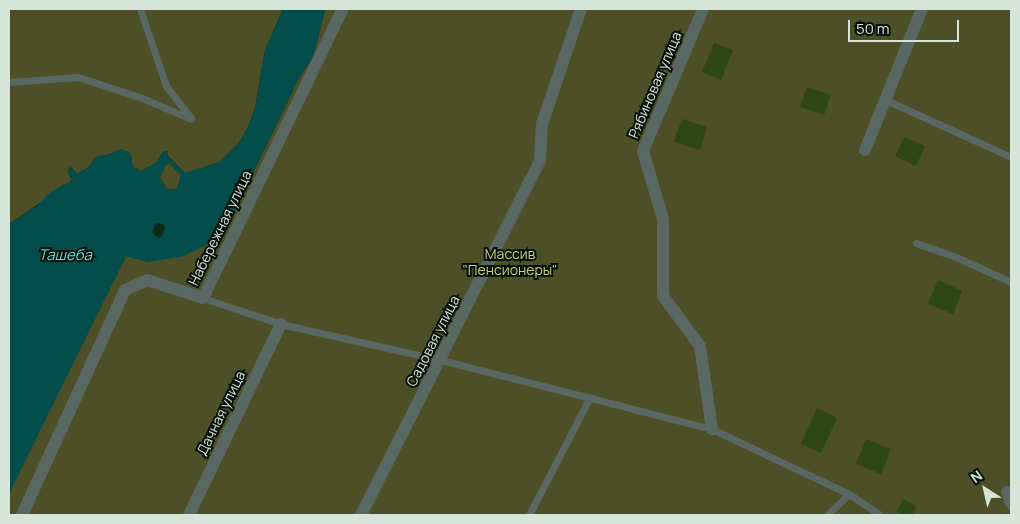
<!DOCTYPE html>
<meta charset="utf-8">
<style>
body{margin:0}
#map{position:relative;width:1020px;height:524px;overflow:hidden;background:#112918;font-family:Manrope,sans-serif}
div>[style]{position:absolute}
.green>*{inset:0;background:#4d4f26}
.water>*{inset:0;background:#034d4a}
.building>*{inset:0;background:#2e4715}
.service>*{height:7px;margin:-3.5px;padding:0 3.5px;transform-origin:3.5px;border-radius:3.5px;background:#596862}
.minor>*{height:12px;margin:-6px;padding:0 6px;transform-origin:6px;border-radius:6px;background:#596862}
span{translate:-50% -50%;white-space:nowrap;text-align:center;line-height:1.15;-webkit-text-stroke:4px #060f08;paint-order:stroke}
.street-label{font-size:14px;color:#d6e5d9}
.park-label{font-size:14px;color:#cad079}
.water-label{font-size:15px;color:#62ddd6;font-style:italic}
.frame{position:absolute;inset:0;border:10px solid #d6e5d9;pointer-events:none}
.north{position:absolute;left:960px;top:464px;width:50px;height:50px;-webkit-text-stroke:4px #060f08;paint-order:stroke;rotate:325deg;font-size:14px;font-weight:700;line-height:20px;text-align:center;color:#d6e5d9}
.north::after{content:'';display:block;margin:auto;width:18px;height:22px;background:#d6e5d9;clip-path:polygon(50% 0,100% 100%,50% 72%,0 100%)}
.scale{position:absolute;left:848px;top:20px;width:111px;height:22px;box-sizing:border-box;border:2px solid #d6e5d9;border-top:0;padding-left:6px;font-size:15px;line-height:18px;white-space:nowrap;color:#d6e5d9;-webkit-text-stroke:4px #060f08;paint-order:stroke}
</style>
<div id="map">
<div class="green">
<div style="clip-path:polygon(9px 9px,283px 9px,265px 50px,255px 108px,248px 127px,238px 144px,219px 163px,185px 173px,167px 155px,168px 151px,163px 151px,156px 163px,141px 171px,133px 167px,130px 153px,121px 149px,107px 155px,95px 157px,90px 166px,77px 174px,71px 167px,69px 175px,72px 179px,69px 183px,9px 224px)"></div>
<div style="clip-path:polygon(325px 9px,1011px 9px,1011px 515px,9px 515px,9px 494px,18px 473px,126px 256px,149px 262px,221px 230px,236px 208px,299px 78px,313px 57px)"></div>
<div style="clip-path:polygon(169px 163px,181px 175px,178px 187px,175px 190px,167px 189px,160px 178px,165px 165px)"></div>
</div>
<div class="water">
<div style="clip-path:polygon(evenodd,283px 9px,325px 9px,313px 57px,299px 78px,236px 208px,221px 230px,208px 244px,184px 256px,149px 262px,126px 256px,9px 494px,9px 224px,38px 205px,48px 194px,64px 184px,69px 183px,72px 179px,67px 171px,70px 167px,77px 174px,90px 166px,95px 157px,107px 155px,121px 149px,130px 153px,133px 167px,141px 171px,156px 163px,163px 151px,168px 151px,167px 156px,185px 173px,219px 162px,238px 144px,248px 127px,255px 108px,265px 50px,283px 9px,169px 163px,181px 175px,178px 187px,175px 190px,167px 189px,160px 178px,165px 165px,169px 163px,283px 9px,156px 223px,163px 224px,165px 228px,162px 236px,158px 238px,152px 232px,156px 223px)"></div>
</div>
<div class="building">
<div style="clip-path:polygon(714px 43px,733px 50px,721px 80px,702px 72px)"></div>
<div style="clip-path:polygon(807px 87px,831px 95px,824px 115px,800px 107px)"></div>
<div style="clip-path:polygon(682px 119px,707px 127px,700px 150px,674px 142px)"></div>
<div style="clip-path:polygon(904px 137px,925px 146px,916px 166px,895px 156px)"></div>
<div style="clip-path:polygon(938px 280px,962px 291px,953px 314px,928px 304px)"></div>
<div style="clip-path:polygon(817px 408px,837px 418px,821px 453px,801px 444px)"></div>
<div style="clip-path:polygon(866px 439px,891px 449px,881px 474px,856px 464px)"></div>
<div style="clip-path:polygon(903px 499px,916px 506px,912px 515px,903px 515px,896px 512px)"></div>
</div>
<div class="service">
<div style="left:140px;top:9px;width:81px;rotate:71.3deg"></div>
<div style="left:166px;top:86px;width:41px;rotate:52deg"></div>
<div style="left:9px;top:82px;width:69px;rotate:-4.1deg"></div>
<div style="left:78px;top:77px;width:67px;rotate:18.2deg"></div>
<div style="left:142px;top:98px;width:53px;rotate:23.2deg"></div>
<div style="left:886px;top:100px;width:137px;rotate:24.5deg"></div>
<div style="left:916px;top:243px;width:42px;rotate:19.3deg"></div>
<div style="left:956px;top:257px;width:60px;rotate:24.4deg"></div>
<div style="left:203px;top:298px;width:82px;rotate:18.4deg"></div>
<div style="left:281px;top:324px;width:164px;rotate:12.7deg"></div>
<div style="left:441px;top:360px;width:280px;rotate:14.3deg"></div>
<div style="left:712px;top:429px;width:152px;rotate:25.4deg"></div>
<div style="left:849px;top:494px;width:37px;rotate:34deg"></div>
<div style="left:529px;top:515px;width:133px;rotate:-62.7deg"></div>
<div style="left:827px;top:515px;width:30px;rotate:-44deg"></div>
</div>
<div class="minor">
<div style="left:703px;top:9px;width:154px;rotate:112.9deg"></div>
<div style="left:643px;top:151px;width:71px;rotate:73.6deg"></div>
<div style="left:663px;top:219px;width:77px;rotate:90deg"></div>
<div style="left:663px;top:296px;width:62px;rotate:53.5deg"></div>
<div style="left:700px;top:346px;width:84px;rotate:81.8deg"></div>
<div style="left:865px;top:150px;width:152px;rotate:-68deg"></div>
<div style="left:1007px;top:492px;width:12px;rotate:70deg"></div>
<div style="left:22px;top:515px;width:247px;rotate:-65.4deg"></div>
<div style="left:125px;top:290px;width:24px;rotate:-24deg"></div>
<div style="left:147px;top:280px;width:59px;rotate:17.8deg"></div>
<div style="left:203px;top:298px;width:321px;rotate:-64.2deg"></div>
<div style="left:189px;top:515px;width:212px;rotate:-64.3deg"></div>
<div style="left:361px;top:515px;width:397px;rotate:-63.2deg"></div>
<div style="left:540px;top:161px;width:37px;rotate:-87deg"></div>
<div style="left:542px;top:124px;width:121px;rotate:-71.3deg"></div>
</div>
<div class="street-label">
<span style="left:655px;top:85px;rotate:-67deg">Рябиновая улица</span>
<span style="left:220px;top:228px;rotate:-64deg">Набережная улица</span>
<span style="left:433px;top:341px;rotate:-63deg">Садовая улица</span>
<span style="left:221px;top:413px;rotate:-64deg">Дачная улица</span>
</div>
<div class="park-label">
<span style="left:510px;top:262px">Массив<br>"Пенсионеры"</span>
</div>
<div class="water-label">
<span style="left:65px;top:255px">Ташеба</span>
</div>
<div class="frame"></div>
<div class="north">N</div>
<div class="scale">50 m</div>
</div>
